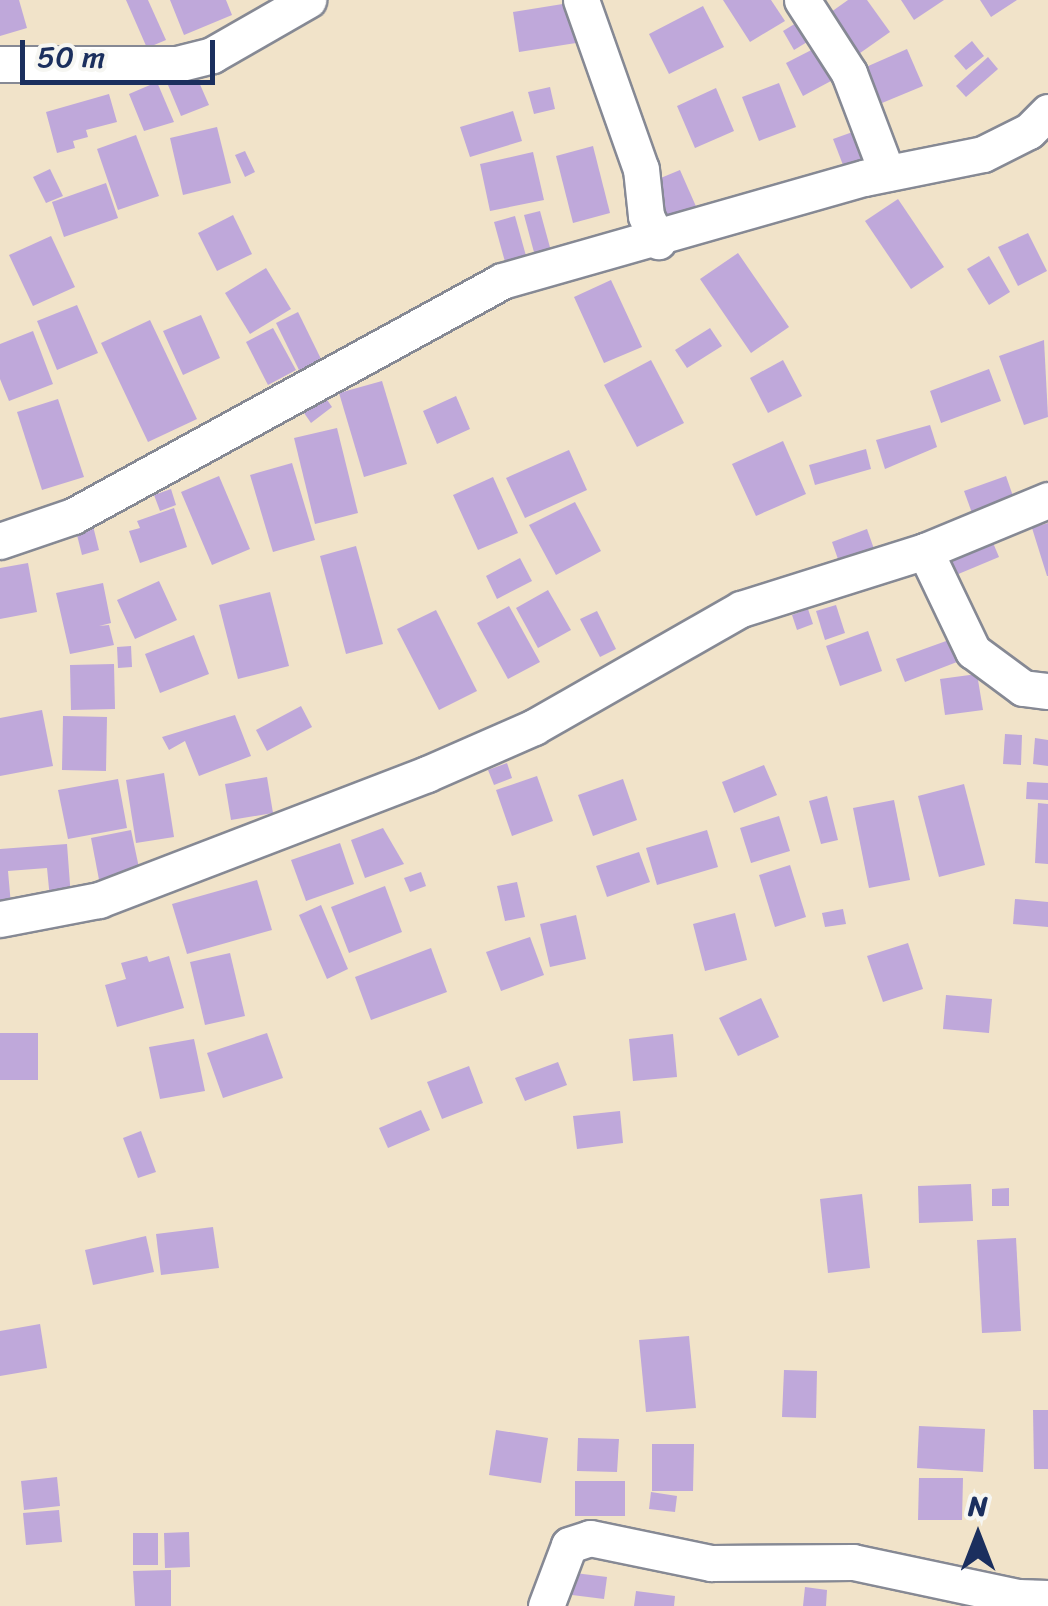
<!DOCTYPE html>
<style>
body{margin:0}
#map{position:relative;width:1048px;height:1606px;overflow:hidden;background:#f1e3c9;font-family:Sriracha,sans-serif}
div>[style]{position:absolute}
.building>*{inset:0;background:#bfa8da}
.roads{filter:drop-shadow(2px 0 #868994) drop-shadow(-2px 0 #868994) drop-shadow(0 2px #868994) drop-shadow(0 -2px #868994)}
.minor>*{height:35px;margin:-17.5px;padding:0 17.5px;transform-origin:17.5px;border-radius:17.5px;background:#fff}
span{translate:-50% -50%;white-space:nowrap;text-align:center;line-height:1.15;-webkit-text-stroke:9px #f6f6f2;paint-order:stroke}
.north{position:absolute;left:928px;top:1486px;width:100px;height:100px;-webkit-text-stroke:8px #f6f6f2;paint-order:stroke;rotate:0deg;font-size:28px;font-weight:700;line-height:40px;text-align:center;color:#1b2f5e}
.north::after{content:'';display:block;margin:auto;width:35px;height:45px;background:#1b2f5e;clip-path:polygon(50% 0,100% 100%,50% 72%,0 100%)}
.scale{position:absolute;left:20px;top:40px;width:195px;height:45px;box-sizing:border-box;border:5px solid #1b2f5e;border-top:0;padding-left:12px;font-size:30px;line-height:35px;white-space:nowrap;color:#1b2f5e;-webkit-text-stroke:8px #f6f6f2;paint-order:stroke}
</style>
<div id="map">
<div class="building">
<div style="clip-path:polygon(0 0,19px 0,27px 28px,0 36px)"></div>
<div style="clip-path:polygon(126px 0,148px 0,166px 40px,147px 48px)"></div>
<div style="clip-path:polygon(170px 0,226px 0,232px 15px,184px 35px)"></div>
<div style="clip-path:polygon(723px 0,771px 0,785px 21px,750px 42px)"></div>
<div style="clip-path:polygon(848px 0,867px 0,890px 32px,853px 58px,824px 17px)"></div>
<div style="clip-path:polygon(901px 0,944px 0,914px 20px)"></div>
<div style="clip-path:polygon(980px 0,1017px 0,991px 17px)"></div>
<div style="clip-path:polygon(569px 3px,576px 43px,519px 52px,513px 12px)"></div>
<div style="clip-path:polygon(703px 6px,724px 47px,669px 74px,649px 34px)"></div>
<div style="clip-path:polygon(806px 17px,817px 36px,794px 50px,783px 31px)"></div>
<div style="clip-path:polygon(972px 41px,984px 56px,966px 70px,954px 56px)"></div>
<div style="clip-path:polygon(827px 42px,844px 74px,803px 96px,786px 63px)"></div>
<div style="clip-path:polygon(907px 49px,923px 86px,882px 103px,866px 67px)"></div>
<div style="clip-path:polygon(988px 57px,998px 69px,966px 97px,956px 86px)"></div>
<div style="clip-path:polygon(195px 73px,209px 105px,181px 116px,168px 85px)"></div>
<div style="clip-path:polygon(157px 82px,174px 122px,144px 131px,129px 94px)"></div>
<div style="clip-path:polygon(779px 83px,796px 127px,759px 141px,742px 97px)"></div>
<div style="clip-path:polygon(550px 87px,555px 109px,534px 114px,528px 92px)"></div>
<div style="clip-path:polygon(716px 88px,734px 131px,695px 148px,677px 106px)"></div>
<div style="clip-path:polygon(109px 94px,117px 122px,86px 130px,88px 137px,73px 141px,75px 148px,57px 153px,46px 112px)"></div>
<div style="clip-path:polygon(513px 111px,522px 141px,470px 157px,460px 127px)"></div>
<div style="clip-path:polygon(217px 127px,231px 183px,183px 195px,170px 138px)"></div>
<div style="clip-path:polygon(861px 129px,875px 168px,848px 178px,833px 139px)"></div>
<div style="clip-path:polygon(136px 135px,159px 196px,118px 210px,97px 149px)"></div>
<div style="clip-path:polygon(593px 146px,610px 213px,573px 223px,556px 156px)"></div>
<div style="clip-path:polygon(245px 151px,255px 172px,245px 177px,235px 155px)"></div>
<div style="clip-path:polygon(533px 152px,544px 200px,490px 211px,480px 164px)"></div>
<div style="clip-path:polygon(50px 169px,63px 196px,46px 203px,33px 177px)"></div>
<div style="clip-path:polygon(680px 170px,698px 211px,669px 224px,651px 182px)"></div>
<div style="clip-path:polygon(106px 183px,118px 218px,64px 237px,52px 202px)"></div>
<div style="clip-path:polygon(898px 199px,944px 267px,911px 289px,865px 221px)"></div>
<div style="clip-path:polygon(540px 211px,551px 251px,535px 256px,524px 215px)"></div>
<div style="clip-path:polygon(233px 215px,252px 254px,217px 271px,198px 233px)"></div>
<div style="clip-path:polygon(515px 216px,528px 263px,507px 269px,494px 222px)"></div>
<div style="clip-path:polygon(1028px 233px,1047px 271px,1018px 286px,998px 247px)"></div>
<div style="clip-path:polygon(51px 236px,75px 287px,33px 306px,9px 255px)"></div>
<div style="clip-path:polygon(738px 253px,789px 327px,751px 353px,700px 279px)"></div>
<div style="clip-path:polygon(989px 256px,1010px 292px,989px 305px,967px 269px)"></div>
<div style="clip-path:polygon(266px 268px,291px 309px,250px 334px,225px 293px)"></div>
<div style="clip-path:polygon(611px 280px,642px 347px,604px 363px,574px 297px)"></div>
<div style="clip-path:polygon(77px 305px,98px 353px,57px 370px,37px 321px)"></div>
<div style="clip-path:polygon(298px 312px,322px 361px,300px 372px,276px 323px)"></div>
<div style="clip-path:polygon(201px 315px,220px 358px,183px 375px,163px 331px)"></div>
<div style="clip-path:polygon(150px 320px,197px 419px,148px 442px,101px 343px)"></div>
<div style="clip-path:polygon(273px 328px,296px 370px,268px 385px,246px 342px)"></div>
<div style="clip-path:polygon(710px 328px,722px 346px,687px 368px,675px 350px)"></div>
<div style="clip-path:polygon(33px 331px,53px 384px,9px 401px,0 379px,0 344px)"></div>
<div style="clip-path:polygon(1044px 340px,1048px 417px,1024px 425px,999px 356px)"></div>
<div style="clip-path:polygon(651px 360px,684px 423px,637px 447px,604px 385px)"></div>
<div style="clip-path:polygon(783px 360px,802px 396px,768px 413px,750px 378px)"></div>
<div style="clip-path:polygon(989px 369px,1001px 401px,941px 423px,930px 391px)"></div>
<div style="clip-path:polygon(382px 381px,407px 464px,364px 477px,339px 393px)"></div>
<div style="clip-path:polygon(323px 394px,332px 407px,311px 423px,302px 410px)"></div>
<div style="clip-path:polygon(456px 396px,470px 429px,437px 444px,423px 411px)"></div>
<div style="clip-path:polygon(58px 399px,84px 477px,42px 490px,17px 412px)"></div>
<div style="clip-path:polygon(930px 425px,937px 447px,885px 469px,876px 440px)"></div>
<div style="clip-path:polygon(337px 428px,358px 513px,315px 524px,294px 438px)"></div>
<div style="clip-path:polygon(783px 441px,806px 494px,756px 516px,732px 464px)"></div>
<div style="clip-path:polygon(866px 449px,871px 469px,815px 485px,809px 465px)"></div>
<div style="clip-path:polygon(569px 450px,587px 490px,525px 518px,506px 478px)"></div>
<div style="clip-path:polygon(292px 463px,315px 540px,273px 552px,250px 475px)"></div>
<div style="clip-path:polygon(219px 476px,250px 549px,212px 565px,181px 492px)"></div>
<div style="clip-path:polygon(1006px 476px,1014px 499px,972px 513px,964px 491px)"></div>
<div style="clip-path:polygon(493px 477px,518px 533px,478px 550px,453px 495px)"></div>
<div style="clip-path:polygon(171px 489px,176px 505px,160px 511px,154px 495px)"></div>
<div style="clip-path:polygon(575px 502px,601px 551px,556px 575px,529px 525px)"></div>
<div style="clip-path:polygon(174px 508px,187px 547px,140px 563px,129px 531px,140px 528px,137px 521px)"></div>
<div style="clip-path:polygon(1048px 523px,1048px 576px,1047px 576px,1032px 528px)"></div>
<div style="clip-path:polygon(93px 526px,99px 550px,82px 555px,76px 531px)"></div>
<div style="clip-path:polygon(867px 529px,874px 549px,839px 562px,832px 542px)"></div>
<div style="clip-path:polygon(991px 538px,999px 557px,956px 575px,948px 555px)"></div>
<div style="clip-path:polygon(356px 546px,383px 644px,346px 654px,320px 556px)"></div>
<div style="clip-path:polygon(520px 558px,532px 581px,497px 599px,486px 576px)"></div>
<div style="clip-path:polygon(28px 563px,37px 612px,0 619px,0 568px)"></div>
<div style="clip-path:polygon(159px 581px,177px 620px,135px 639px,117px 600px)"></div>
<div style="clip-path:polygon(103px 583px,111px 623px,99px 626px,109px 625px,114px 645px,70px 654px,56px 593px)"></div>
<div style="clip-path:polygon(548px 590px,571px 630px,538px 648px,516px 608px)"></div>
<div style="clip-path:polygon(270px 592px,289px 666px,238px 679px,219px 605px)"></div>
<div style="clip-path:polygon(836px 605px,845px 633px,825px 640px,816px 611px)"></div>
<div style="clip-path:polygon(509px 606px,540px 662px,508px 679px,477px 623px)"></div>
<div style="clip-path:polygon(808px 609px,813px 624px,797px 630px,792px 615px)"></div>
<div style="clip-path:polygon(436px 610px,477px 691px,439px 710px,397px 629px)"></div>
<div style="clip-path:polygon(597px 611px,616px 649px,600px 657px,580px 619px)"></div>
<div style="clip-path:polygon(868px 631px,882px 671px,840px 686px,826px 646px)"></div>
<div style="clip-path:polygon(194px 635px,209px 674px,160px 693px,145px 654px)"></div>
<div style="clip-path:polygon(949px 640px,957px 662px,905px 682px,896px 659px)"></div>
<div style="clip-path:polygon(131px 646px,132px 667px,118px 668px,117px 647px)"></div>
<div style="clip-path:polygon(114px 664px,115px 709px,71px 710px,70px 665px)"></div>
<div style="clip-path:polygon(977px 674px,983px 710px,945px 715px,940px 679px)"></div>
<div style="clip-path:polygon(301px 706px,312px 727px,267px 751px,256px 730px)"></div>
<div style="clip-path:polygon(42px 710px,53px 766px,0 776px,0 718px)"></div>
<div style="clip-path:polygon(235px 715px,251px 756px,199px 776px,185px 741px,169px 750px,162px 737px)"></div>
<div style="clip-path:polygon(63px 716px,107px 717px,106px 771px,62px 770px)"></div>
<div style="clip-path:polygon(1005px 734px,1022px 735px,1021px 765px,1003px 764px)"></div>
<div style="clip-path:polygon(1035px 738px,1048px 740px,1048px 766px,1033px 764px)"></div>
<div style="clip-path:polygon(507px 763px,512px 778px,494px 785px,488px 770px)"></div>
<div style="clip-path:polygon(764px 765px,777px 795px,734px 813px,722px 782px)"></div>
<div style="clip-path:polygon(164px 773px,174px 837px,136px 843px,126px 780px)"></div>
<div style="clip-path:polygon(537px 776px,553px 821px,512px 836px,496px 790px)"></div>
<div style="clip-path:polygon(267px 777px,273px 813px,231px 820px,225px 784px)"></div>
<div style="clip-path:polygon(118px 779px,127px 828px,68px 839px,58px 790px)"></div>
<div style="clip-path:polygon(623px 779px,637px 820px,593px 836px,578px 795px)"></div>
<div style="clip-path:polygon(1027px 782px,1048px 783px,1048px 800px,1026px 799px)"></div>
<div style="clip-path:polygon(964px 784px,985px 865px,939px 877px,918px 796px)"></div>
<div style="clip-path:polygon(827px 796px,838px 840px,821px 844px,809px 801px)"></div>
<div style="clip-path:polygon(894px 800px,910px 880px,869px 888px,853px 808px)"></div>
<div style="clip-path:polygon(1038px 803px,1048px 804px,1048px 864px,1035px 863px)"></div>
<div style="clip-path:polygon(779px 816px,790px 851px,751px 863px,740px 828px)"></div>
<div style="clip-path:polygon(383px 828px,404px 864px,365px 878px,351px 840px)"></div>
<div style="clip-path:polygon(131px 830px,142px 882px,101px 890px,91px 838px)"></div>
<div style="clip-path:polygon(707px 830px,718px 867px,657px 885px,646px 848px)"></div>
<div style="clip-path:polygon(340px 843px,354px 884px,306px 901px,291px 860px)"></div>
<div style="clip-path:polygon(67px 844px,71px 898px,50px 899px,47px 868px,8px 871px,11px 905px,0 905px,0 849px)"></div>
<div style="clip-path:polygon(639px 852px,650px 882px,607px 897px,596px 866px)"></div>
<div style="clip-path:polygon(790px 865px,806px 917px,775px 927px,759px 875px)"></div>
<div style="clip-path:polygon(421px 872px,426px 886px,410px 892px,404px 878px)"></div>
<div style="clip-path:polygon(257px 880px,272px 930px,187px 954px,172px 904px)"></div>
<div style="clip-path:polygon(517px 882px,525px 917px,505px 921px,497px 886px)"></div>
<div style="clip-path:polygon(385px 886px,402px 932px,349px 953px,331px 907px)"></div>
<div style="clip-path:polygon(1015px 899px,1048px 902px,1048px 927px,1013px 924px)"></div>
<div style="clip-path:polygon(321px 905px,348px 969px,327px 979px,299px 915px)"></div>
<div style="clip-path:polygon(843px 909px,846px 924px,825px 927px,822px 913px)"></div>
<div style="clip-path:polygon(735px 913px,747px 960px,705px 971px,693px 924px)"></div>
<div style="clip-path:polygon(576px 915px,586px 959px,550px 967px,540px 924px)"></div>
<div style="clip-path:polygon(530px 937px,544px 975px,501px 991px,486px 952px)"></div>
<div style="clip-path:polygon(908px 943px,923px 989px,883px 1002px,867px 956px)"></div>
<div style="clip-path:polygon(431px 948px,447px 992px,371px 1020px,355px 977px)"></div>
<div style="clip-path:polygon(230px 953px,245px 1016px,205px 1025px,190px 962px)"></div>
<div style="clip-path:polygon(147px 956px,149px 962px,169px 956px,184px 1008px,117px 1027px,105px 985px,126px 979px,121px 963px)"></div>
<div style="clip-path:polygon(946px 995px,992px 999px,989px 1033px,943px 1029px)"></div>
<div style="clip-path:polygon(761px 998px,779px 1037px,738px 1056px,719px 1018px)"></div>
<div style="clip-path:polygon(0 1033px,38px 1033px,38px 1080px,0 1080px)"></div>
<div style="clip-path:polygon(267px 1033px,283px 1078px,223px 1098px,207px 1053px)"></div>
<div style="clip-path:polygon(673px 1034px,677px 1077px,633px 1081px,629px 1039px)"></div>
<div style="clip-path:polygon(194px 1039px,205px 1091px,160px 1099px,149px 1047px)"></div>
<div style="clip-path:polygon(558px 1062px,567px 1085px,525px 1101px,515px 1078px)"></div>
<div style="clip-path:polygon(469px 1066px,483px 1103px,442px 1119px,427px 1082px)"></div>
<div style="clip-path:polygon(421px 1110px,430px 1130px,388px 1148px,379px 1128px)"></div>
<div style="clip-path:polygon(620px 1111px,623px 1143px,577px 1149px,573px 1116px)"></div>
<div style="clip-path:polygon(141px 1131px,156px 1172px,138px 1178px,123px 1138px)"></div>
<div style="clip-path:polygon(971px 1184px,973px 1221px,919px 1223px,918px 1186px)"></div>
<div style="clip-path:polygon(1009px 1188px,1009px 1206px,992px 1206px,992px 1189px)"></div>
<div style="clip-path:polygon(862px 1194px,870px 1268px,828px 1273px,820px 1199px)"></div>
<div style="clip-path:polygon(213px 1227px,219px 1268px,161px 1275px,156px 1234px)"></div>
<div style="clip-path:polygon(146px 1236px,154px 1272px,93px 1285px,85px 1250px)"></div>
<div style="clip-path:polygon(1016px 1238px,1021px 1331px,982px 1333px,977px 1240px)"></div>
<div style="clip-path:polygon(40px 1324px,47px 1368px,0 1376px,0 1331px)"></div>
<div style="clip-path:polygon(689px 1336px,696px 1408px,646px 1412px,639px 1340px)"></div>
<div style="clip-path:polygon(784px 1370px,817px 1371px,816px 1418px,782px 1417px)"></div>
<div style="clip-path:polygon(1033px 1410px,1048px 1410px,1048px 1469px,1034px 1469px)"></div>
<div style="clip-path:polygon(919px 1426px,985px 1429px,983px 1472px,917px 1468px)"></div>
<div style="clip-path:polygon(496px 1430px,548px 1438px,541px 1483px,489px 1475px)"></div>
<div style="clip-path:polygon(578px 1438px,619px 1439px,617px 1472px,577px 1471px)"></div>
<div style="clip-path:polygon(652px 1444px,694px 1444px,693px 1491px,652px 1491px)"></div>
<div style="clip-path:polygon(57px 1477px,60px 1506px,24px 1510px,21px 1481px)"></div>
<div style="clip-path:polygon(919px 1478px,963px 1478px,962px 1520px,918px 1520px)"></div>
<div style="clip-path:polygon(575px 1481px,625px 1481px,625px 1516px,575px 1516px)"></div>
<div style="clip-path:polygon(651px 1492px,677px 1496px,675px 1512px,649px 1509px)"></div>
<div style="clip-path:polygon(59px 1510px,62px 1542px,26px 1545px,23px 1513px)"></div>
<div style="clip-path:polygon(189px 1532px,190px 1567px,165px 1568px,164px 1533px)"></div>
<div style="clip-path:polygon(133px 1533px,158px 1533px,158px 1565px,133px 1565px)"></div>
<div style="clip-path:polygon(171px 1570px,171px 1606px,135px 1606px,133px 1571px)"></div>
<div style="clip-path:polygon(567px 1572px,607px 1577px,604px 1599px,564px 1594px)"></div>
<div style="clip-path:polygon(805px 1587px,827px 1590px,826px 1606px,803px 1606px)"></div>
<div style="clip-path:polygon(636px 1591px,675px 1596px,674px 1606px,634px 1606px)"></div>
</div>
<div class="roads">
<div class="minor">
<div style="left:581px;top:0;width:179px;rotate:70.5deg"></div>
<div style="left:641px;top:169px;width:47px;rotate:83.9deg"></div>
<div style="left:646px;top:216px;width:28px;rotate:64deg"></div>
<div style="left:802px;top:0;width:87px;rotate:57.2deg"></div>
<div style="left:849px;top:73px;width:107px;rotate:69.2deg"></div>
<div style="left:0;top:64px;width:177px"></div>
<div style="left:177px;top:64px;width:36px;rotate:-14deg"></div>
<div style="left:212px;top:55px;width:111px;rotate:-29.8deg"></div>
<div style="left:0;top:541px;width:77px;rotate:-18.9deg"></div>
<div style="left:73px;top:516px;width:489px;rotate:-28.7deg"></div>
<div style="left:502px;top:281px;width:376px;rotate:-15.9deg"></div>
<div style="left:864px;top:178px;width:121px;rotate:-11.4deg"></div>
<div style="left:983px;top:154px;width:51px;rotate:-26.6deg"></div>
<div style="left:1029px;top:131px;width:27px;rotate:-45deg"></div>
<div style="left:925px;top:551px;width:111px;rotate:64.4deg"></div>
<div style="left:973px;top:651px;width:62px;rotate:36.5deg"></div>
<div style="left:1023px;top:688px;width:25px;rotate:7deg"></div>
<div style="left:0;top:919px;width:101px;rotate:-10.9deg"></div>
<div style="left:99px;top:900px;width:351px;rotate:-21deg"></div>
<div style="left:427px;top:774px;width:117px;rotate:-23.7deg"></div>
<div style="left:534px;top:727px;width:238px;rotate:-29.7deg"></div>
<div style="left:741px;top:609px;width:193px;rotate:-17.5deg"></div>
<div style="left:925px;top:551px;width:133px;rotate:-22.5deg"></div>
<div style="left:546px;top:1606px;width:65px;rotate:-69.3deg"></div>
<div style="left:569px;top:1545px;width:22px;rotate:-18deg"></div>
<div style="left:590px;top:1538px;width:124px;rotate:11.7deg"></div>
<div style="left:711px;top:1563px;width:142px;rotate:-0.4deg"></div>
<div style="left:853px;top:1562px;width:169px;rotate:12deg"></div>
<div style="left:1018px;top:1597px;width:30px;rotate:2deg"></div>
</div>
</div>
<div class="north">N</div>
<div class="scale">50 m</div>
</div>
